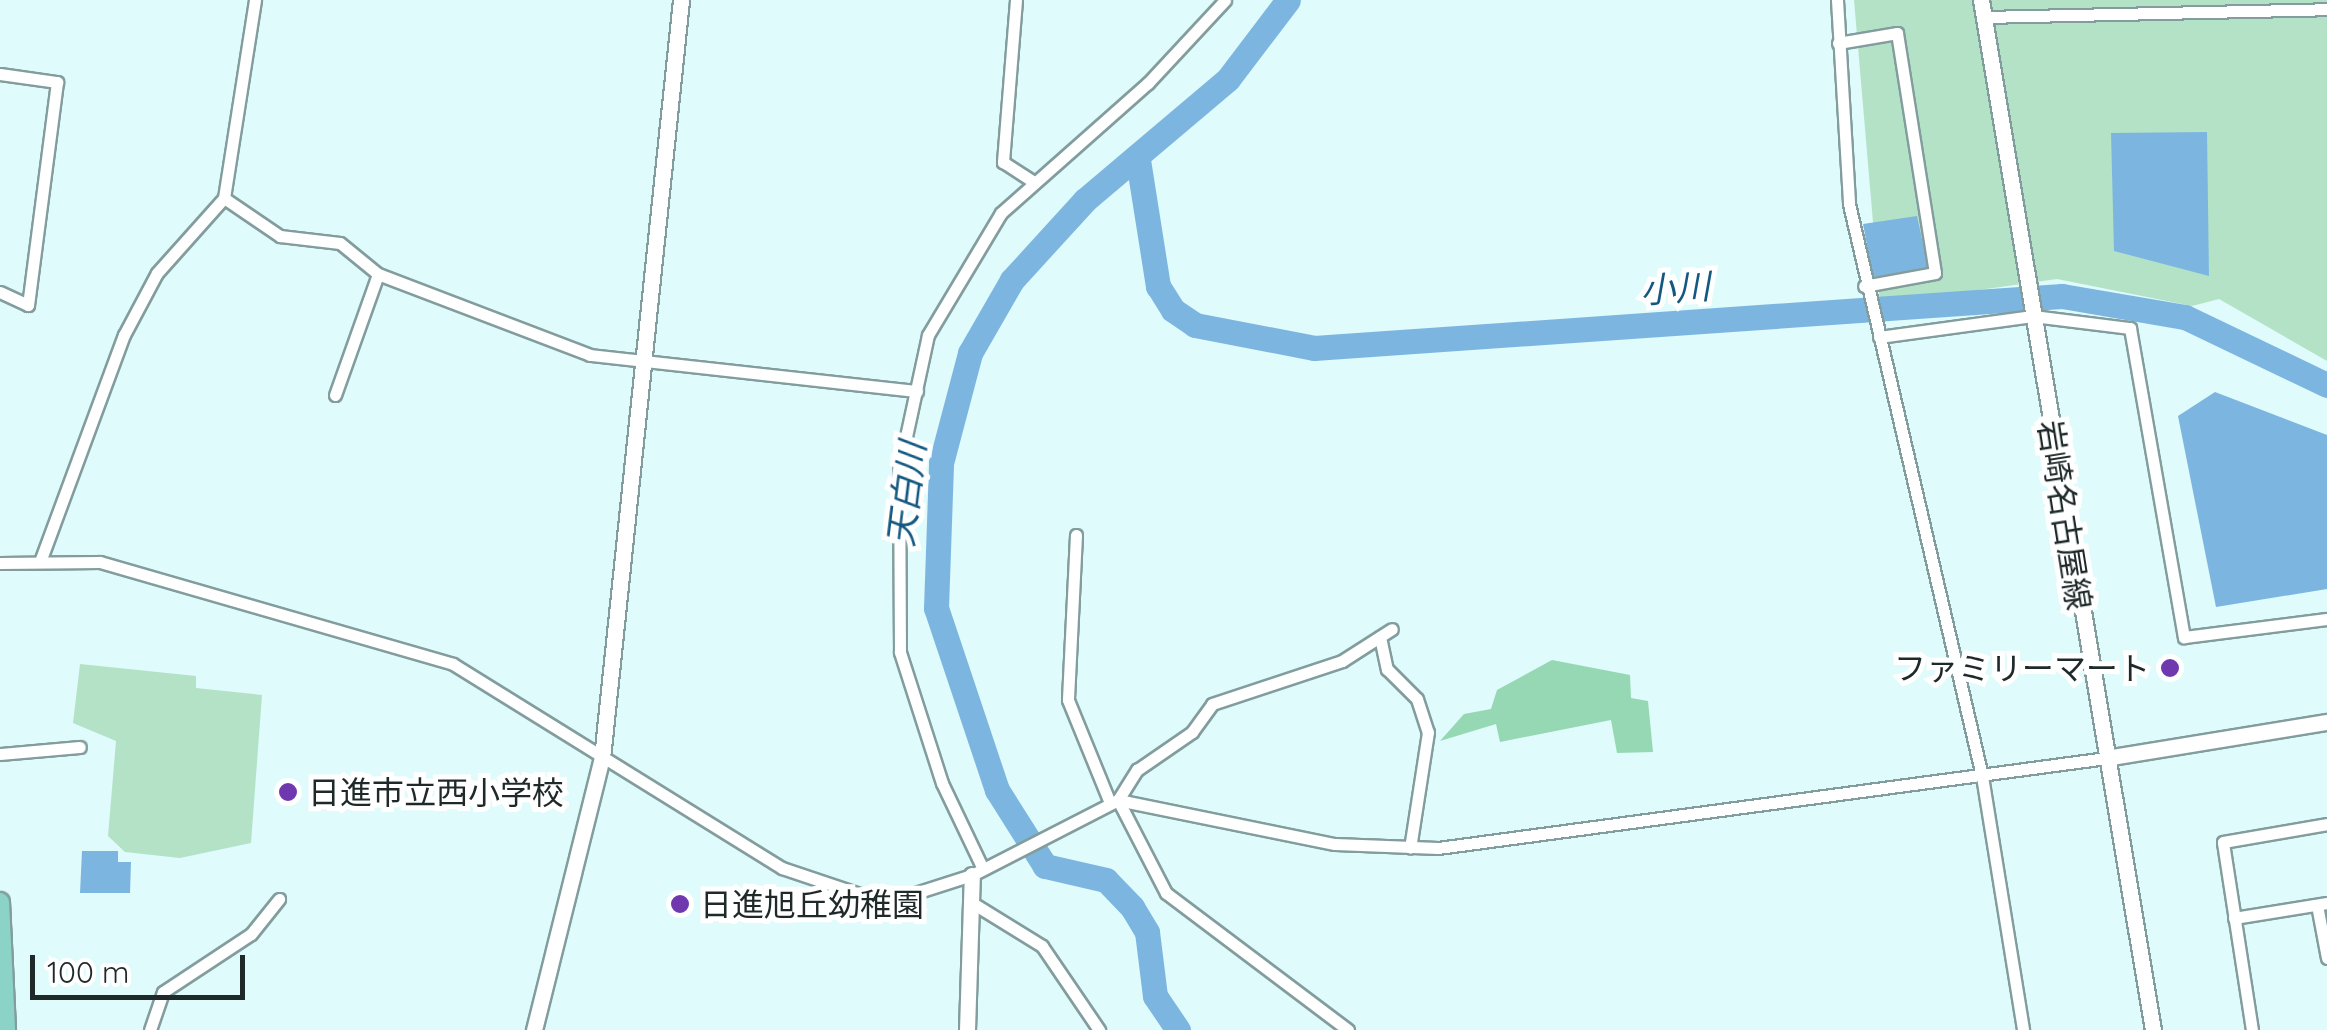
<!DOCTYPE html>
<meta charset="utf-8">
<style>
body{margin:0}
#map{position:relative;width:2327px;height:1030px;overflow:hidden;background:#dffbfc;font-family:Quicksand,"Noto Sans JP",sans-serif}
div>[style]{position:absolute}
.green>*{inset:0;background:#b4e2c7}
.forest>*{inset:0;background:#95d8b3}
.water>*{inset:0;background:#7cb6e0}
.river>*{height:25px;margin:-12.5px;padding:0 12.5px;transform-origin:12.5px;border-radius:12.5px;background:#7cb6e0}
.roads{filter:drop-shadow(2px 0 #839d9e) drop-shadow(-2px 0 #839d9e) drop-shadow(0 2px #839d9e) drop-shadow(0 -2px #839d9e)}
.street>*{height:11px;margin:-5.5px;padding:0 5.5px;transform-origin:5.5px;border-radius:5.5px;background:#fff}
.secondary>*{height:15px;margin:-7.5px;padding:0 7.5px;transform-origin:7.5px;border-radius:7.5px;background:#fff}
.primary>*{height:18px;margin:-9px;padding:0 9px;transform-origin:9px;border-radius:9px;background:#8bd3c7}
.dots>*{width:28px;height:28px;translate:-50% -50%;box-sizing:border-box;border:5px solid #fff;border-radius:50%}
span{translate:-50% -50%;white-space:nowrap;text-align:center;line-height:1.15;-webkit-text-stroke:10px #fff;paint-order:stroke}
.street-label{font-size:32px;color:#1f292a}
.poi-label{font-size:32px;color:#1f292a}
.right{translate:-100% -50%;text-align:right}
.left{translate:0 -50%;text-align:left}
.water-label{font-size:35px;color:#135880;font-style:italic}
.scale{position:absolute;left:30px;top:955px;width:215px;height:45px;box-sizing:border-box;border:5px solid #1f292a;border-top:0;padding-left:12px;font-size:30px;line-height:35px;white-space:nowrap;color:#1f292a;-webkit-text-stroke:8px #fff;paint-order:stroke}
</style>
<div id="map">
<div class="green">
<div style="clip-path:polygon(1854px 0,2327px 0,2327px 361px,2219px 299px,2192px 306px,2057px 279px,1880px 304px)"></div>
<div style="clip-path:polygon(80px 664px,196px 676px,196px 688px,262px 695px,251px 843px,180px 858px,125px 852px,108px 836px,116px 741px,73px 723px)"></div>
</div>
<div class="forest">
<div style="clip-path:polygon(1552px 660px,1630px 675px,1631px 698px,1648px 701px,1653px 752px,1617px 753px,1611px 720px,1500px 742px,1496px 724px,1440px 741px,1464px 714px,1491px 709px,1497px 690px)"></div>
</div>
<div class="water">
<div style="clip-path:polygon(2207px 132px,2209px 276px,2114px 251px,2111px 133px)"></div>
<div style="clip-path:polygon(1917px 216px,1929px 271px,1873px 277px,1863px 224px)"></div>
<div style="clip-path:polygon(2215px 392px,2327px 435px,2327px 589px,2216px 607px,2178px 416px)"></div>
<div style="clip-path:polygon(82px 851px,118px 851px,118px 862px,131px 862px,130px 893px,80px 893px)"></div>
</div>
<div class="river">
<div style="left:1138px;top:160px;width:128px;rotate:81deg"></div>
<div style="left:1158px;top:286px;width:28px;rotate:58deg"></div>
<div style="left:1173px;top:310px;width:27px;rotate:34deg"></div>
<div style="left:1195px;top:325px;width:121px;rotate:10.9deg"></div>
<div style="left:1314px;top:348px;width:750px;rotate:-3.98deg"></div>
<div style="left:2062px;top:296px;width:125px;rotate:9.7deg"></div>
<div style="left:2185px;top:317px;width:157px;rotate:25.6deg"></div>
<div style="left:1178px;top:1030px;width:41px;rotate:-124.1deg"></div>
<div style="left:1155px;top:996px;width:64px;rotate:-97.1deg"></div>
<div style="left:1147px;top:932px;width:29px;rotate:-121deg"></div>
<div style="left:1132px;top:907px;width:37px;rotate:-134deg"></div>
<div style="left:1106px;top:880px;width:63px;rotate:-167.1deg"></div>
<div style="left:1045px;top:866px;width:90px;rotate:-122.3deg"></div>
<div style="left:997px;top:790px;width:192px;rotate:-108.5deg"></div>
<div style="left:936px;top:608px;width:145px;rotate:-88deg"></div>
<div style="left:941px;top:463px;width:114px;rotate:-75.2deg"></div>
<div style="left:970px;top:353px;width:84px;rotate:-60.1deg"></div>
<div style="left:1012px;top:280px;width:108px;rotate:-47.6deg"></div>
<div style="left:1085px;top:200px;width:187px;rotate:-40.2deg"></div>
<div style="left:1228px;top:79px;width:99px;rotate:-52.8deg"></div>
</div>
<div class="roads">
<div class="street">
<div style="left:1016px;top:0;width:163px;rotate:94.6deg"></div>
<div style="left:1003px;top:162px;width:37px;rotate:33deg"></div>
<div style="left:1837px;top:0;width:204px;rotate:86.6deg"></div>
<div style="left:1849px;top:204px;width:587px;rotate:76.91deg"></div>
<div style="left:1982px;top:776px;width:257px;rotate:80.8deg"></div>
<div style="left:1984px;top:17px;width:343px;rotate:-1.3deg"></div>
<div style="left:1838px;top:43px;width:60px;rotate:-9.6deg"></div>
<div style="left:1897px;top:33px;width:243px;rotate:81deg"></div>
<div style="left:1935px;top:273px;width:72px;rotate:169.6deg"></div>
<div style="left:0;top:74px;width:58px;rotate:8deg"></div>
<div style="left:57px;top:82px;width:225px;rotate:97.4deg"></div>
<div style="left:28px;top:305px;width:31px;rotate:-155deg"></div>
<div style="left:224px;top:198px;width:68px;rotate:34.2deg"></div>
<div style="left:280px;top:236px;width:60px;rotate:6.7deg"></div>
<div style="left:340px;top:243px;width:49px;rotate:39.2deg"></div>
<div style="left:378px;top:274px;width:227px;rotate:20.9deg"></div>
<div style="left:590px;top:355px;width:329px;rotate:6.3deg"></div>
<div style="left:1879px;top:337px;width:155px;rotate:-7.8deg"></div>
<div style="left:2033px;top:316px;width:98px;rotate:7.1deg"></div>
<div style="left:2130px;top:328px;width:314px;rotate:80.1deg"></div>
<div style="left:2184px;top:637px;width:144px;rotate:-7.2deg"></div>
<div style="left:335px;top:395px;width:128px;rotate:-70.4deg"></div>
<div style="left:1076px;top:535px;width:165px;rotate:92.8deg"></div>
<div style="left:1068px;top:700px;width:111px;rotate:67.8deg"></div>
<div style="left:41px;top:559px;width:239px;rotate:-69.7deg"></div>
<div style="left:124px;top:335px;width:70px;rotate:-62deg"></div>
<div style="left:157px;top:273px;width:101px;rotate:-48.2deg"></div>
<div style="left:224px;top:198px;width:200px;rotate:-81.1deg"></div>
<div style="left:0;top:563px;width:100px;rotate:-0.6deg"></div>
<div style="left:100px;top:562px;width:367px;rotate:16.1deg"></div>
<div style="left:453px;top:664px;width:387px;rotate:31.8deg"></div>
<div style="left:782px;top:868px;width:88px;rotate:18.6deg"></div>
<div style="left:865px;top:896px;width:38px;rotate:2deg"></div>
<div style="left:903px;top:897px;width:72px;rotate:-17.7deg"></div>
<div style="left:972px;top:875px;width:164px;rotate:-27.2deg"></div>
<div style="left:1118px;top:800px;width:221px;rotate:11.5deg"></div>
<div style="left:1335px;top:844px;width:103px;rotate:2.2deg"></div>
<div style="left:1438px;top:848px;width:674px;rotate:-7.67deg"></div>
<div style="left:1380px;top:637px;width:33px;rotate:78deg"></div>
<div style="left:1387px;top:669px;width:42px;rotate:45deg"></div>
<div style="left:1417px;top:699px;width:35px;rotate:72deg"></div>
<div style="left:1428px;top:732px;width:117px;rotate:98.8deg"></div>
<div style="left:0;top:754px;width:80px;rotate:-5deg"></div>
<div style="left:983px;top:869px;width:95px;rotate:-115.5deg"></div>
<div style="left:942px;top:783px;width:138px;rotate:-107.8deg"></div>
<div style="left:900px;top:652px;width:183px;rotate:-90.3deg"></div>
<div style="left:899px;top:469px;width:137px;rotate:-77.8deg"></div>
<div style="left:928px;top:335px;width:142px;rotate:-59.1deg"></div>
<div style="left:1001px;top:213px;width:196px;rotate:-41.5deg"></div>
<div style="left:1148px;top:83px;width:113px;rotate:-47.1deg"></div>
<div style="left:974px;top:904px;width:80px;rotate:31.7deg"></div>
<div style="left:1042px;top:946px;width:102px;rotate:55.8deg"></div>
<div style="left:2317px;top:905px;width:54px;rotate:79.3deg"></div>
<div style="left:2234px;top:918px;width:94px;rotate:-9.2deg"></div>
<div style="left:150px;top:1030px;width:40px;rotate:-71.1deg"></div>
<div style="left:163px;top:992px;width:105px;rotate:-33.4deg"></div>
<div style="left:251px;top:934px;width:45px;rotate:-51.3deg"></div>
<div style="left:1348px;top:1030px;width:228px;rotate:-143deg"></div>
<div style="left:1166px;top:893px;width:105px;rotate:-117.3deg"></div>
<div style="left:1118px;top:800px;width:36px;rotate:-58deg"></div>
<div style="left:1137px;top:770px;width:67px;rotate:-34.6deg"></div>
<div style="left:1192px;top:732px;width:34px;rotate:-54deg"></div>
<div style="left:1212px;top:704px;width:137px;rotate:-18.3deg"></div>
<div style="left:1342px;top:661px;width:59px;rotate:-32.6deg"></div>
<div style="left:2252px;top:1030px;width:190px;rotate:-98.8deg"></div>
<div style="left:2223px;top:842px;width:106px;rotate:-9.8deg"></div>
</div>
<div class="secondary">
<div style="left:1981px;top:0;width:1044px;rotate:80.52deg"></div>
<div style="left:2106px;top:758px;width:224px;rotate:-9.3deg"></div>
<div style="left:534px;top:1030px;width:280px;rotate:-76deg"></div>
<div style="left:602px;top:758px;width:762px;rotate:-84.05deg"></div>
<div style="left:967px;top:1030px;width:155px;rotate:-88.2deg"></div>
</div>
<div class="primary">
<div style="left:0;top:902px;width:128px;rotate:87.3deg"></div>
</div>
</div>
<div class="dots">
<div style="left:2170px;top:668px;background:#6f38ae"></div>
<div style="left:288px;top:792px;background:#6f38ae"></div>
<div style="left:680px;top:904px;background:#6f38ae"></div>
</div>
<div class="street-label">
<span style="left:2065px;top:515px;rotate:81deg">岩崎名古屋線</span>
</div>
<div class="poi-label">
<span class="right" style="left:2150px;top:668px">ファミリーマート</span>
<span class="left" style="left:308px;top:792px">日進市立西小学校</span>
<span class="left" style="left:700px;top:904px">日進旭丘幼稚園</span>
</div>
<div class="water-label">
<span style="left:1675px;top:288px;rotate:-4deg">小川</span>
<span style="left:906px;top:494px;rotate:-83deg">天白川</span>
</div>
<div class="scale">100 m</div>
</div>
